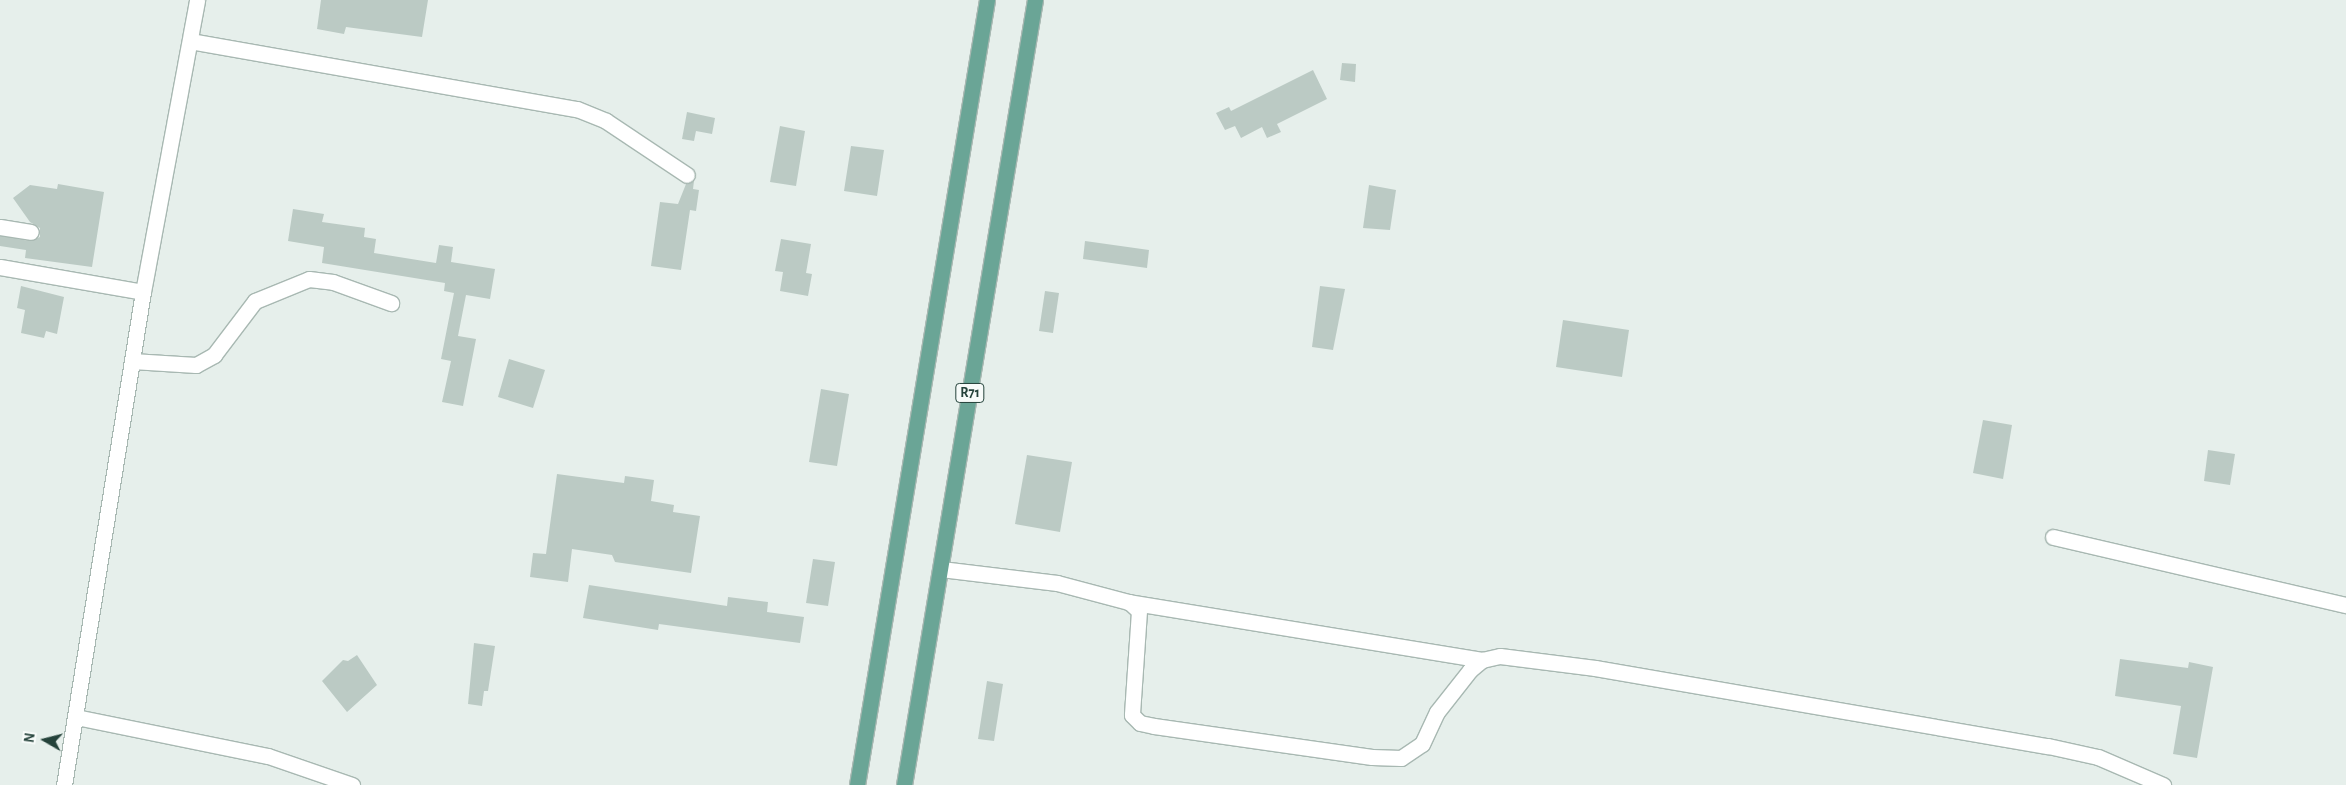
<!DOCTYPE html>
<style>
body{margin:0}
#map{position:relative;width:2346px;height:785px;overflow:hidden;background:#e6efeb;font-family:"Alegreya Sans",sans-serif}
div>[style]{position:absolute}
.building>*{inset:0;background:#bbcac4}
.roads{filter:drop-shadow(1px 0 #a8b8b2) drop-shadow(-1px 0 #a8b8b2) drop-shadow(0 1px #a8b8b2) drop-shadow(0 -1px #a8b8b2)}
.minor>*{height:15px;margin:-7.5px;padding:0 7.5px;transform-origin:7.5px;border-radius:7.5px;background:#fff}
.major>*{height:15px;margin:-7.5px;padding:0 7.5px;transform-origin:7.5px;border-radius:7.5px;background:#6aa596}
span{translate:-50% -50%;white-space:nowrap;text-align:center;line-height:1.15;-webkit-text-stroke:4px #f7fbf9;paint-order:stroke}
.shield-label span{padding:1px 4px;background:#f7fbf9;border:1px solid;border-radius:4px;-webkit-text-stroke-width:0}
.shield-label{font-size:14px;color:#24423a;font-weight:700}
.north{position:absolute;left:20px;top:715px;width:50px;height:50px;-webkit-text-stroke:4px #f7fbf9;paint-order:stroke;rotate:278deg;font-size:14px;font-weight:700;line-height:20px;text-align:center;color:#24423a}
.north::after{content:'';display:block;margin:auto;width:18px;height:22px;background:#24423a;clip-path:polygon(50% 0,100% 100%,50% 72%,0 100%)}
</style>
<div id="map">
<div class="building">
<div style="clip-path:polygon(321px 0,428px 0,422px 37px,346px 27px,344px 34px,317px 29px)"></div>
<div style="clip-path:polygon(1342px 63px,1356px 64px,1355px 82px,1340px 80px)"></div>
<div style="clip-path:polygon(1313px 70px,1327px 99px,1277px 124px,1281px 132px,1267px 138px,1262px 127px,1241px 138px,1235px 126px,1225px 130px,1216px 113px,1229px 107px,1231px 111px)"></div>
<div style="clip-path:polygon(687px 112px,715px 118px,712px 134px,696px 131px,694px 141px,682px 139px)"></div>
<div style="clip-path:polygon(780px 126px,805px 131px,796px 186px,770px 182px)"></div>
<div style="clip-path:polygon(851px 146px,884px 150px,877px 196px,844px 191px)"></div>
<div style="clip-path:polygon(694px 181px,693px 189px,699px 190px,696px 211px,690px 210px,681px 270px,651px 266px,660px 202px,678px 204px,686px 184px)"></div>
<div style="clip-path:polygon(58px 184px,104px 192px,92px 267px,25px 258px,26px 250px,0 246px,0 236px,30px 241px,40px 237px,40px 228px,30px 222px,13px 198px,30px 185px,57px 189px)"></div>
<div style="clip-path:polygon(1369px 185px,1396px 190px,1390px 230px,1363px 228px)"></div>
<div style="clip-path:polygon(293px 209px,324px 214px,322px 222px,365px 228px,364px 237px,376px 239px,374px 253px,436px 263px,439px 245px,453px 247px,451px 262px,495px 269px,490px 299px,466px 295px,458px 336px,476px 339px,463px 406px,442px 402px,451px 361px,441px 359px,454px 293px,444px 291px,445px 283px,322px 263px,324px 247px,288px 241px)"></div>
<div style="clip-path:polygon(781px 239px,811px 244px,806px 273px,812px 274px,808px 296px,780px 291px,783px 272px,775px 271px)"></div>
<div style="clip-path:polygon(1085px 241px,1149px 250px,1147px 268px,1083px 259px)"></div>
<div style="clip-path:polygon(21px 286px,64px 297px,57px 334px,46px 331px,44px 338px,21px 333px,25px 310px,17px 308px)"></div>
<div style="clip-path:polygon(1320px 286px,1345px 289px,1333px 350px,1312px 347px)"></div>
<div style="clip-path:polygon(1045px 291px,1059px 293px,1053px 333px,1039px 331px)"></div>
<div style="clip-path:polygon(1563px 320px,1629px 330px,1622px 377px,1556px 367px)"></div>
<div style="clip-path:polygon(509px 359px,545px 370px,533px 408px,498px 397px)"></div>
<div style="clip-path:polygon(821px 389px,849px 394px,837px 466px,809px 462px)"></div>
<div style="clip-path:polygon(1983px 420px,2012px 425px,2003px 479px,1973px 473px)"></div>
<div style="clip-path:polygon(2208px 450px,2235px 454px,2230px 485px,2204px 481px)"></div>
<div style="clip-path:polygon(1027px 455px,1072px 462px,1060px 532px,1015px 524px)"></div>
<div style="clip-path:polygon(557px 474px,624px 483px,625px 476px,654px 480px,651px 501px,674px 505px,673px 512px,700px 516px,691px 573px,615px 562px,612px 555px,572px 549px,568px 582px,530px 577px,533px 553px,546px 554px)"></div>
<div style="clip-path:polygon(813px 559px,835px 562px,828px 606px,806px 603px)"></div>
<div style="clip-path:polygon(589px 585px,727px 606px,728px 597px,768px 602px,767px 612px,804px 617px,800px 643px,659px 624px,658px 630px,583px 618px)"></div>
<div style="clip-path:polygon(474px 643px,495px 646px,488px 691px,484px 691px,482px 706px,468px 704px)"></div>
<div style="clip-path:polygon(357px 655px,377px 685px,347px 712px,322px 681px,343px 660px,348px 661px)"></div>
<div style="clip-path:polygon(2120px 659px,2188px 668px,2189px 662px,2213px 667px,2197px 758px,2173px 754px,2181px 706px,2115px 696px)"></div>
<div style="clip-path:polygon(987px 681px,1003px 684px,994px 741px,978px 739px)"></div>
</div>
<div class="roads">
<div class="minor">
<div style="left:190px;top:41px;width:393px;rotate:10deg"></div>
<div style="left:577px;top:109px;width:31px;rotate:22deg"></div>
<div style="left:606px;top:121px;width:97px;rotate:33.7deg"></div>
<div style="left:0;top:227px;width:31px;rotate:9deg"></div>
<div style="left:0;top:267px;width:145px;rotate:9.9deg"></div>
<div style="left:132px;top:361px;width:64px;rotate:3.6deg"></div>
<div style="left:196px;top:365px;width:21px;rotate:-29deg"></div>
<div style="left:214px;top:355px;width:68px;rotate:-52.8deg"></div>
<div style="left:255px;top:301px;width:58px;rotate:-22.2deg"></div>
<div style="left:309px;top:279px;width:24px;rotate:7deg"></div>
<div style="left:333px;top:282px;width:62px;rotate:19.9deg"></div>
<div style="left:2053px;top:537px;width:301px;rotate:13.1deg"></div>
<div style="left:941px;top:569px;width:117px;rotate:6.9deg"></div>
<div style="left:1057px;top:583px;width:74px;rotate:14.8deg"></div>
<div style="left:1129px;top:602px;width:13px;rotate:42deg"></div>
<div style="left:1139px;top:611px;width:104px;rotate:93.9deg"></div>
<div style="left:1132px;top:715px;width:11px;rotate:45deg"></div>
<div style="left:1140px;top:723px;width:14px;rotate:12deg"></div>
<div style="left:1154px;top:726px;width:220px;rotate:8.1deg"></div>
<div style="left:1372px;top:757px;width:29px;rotate:2deg"></div>
<div style="left:1401px;top:758px;width:25px;rotate:-34deg"></div>
<div style="left:1422px;top:744px;width:35px;rotate:-65deg"></div>
<div style="left:1437px;top:712px;width:53px;rotate:-51.8deg"></div>
<div style="left:1470px;top:670px;width:16px;rotate:-40deg"></div>
<div style="left:1482px;top:660px;width:18px;rotate:-13deg"></div>
<div style="left:1500px;top:656px;width:96px;rotate:7.2deg"></div>
<div style="left:1595px;top:668px;width:460px;rotate:9.8deg"></div>
<div style="left:2048px;top:746px;width:51px;rotate:12.4deg"></div>
<div style="left:2098px;top:757px;width:71px;rotate:23.3deg"></div>
<div style="left:1129px;top:602px;width:358px;rotate:9.3deg"></div>
<div style="left:76px;top:717px;width:196px;rotate:11.5deg"></div>
<div style="left:268px;top:756px;width:89px;rotate:19deg"></div>
<div style="left:64px;top:785px;width:499px;rotate:-80.9deg"></div>
<div style="left:143px;top:292px;width:297px;rotate:-79.5deg"></div>
</div>
<div class="major">
<div style="left:857px;top:785px;width:796px;rotate:-80.6deg"></div>
<div style="left:904px;top:785px;width:796px;rotate:-80.53deg"></div>
</div>
</div>
<div class="shield-label">
<span style="left:970px;top:393px">R71</span>
</div>
<div class="north">N</div>
</div>
